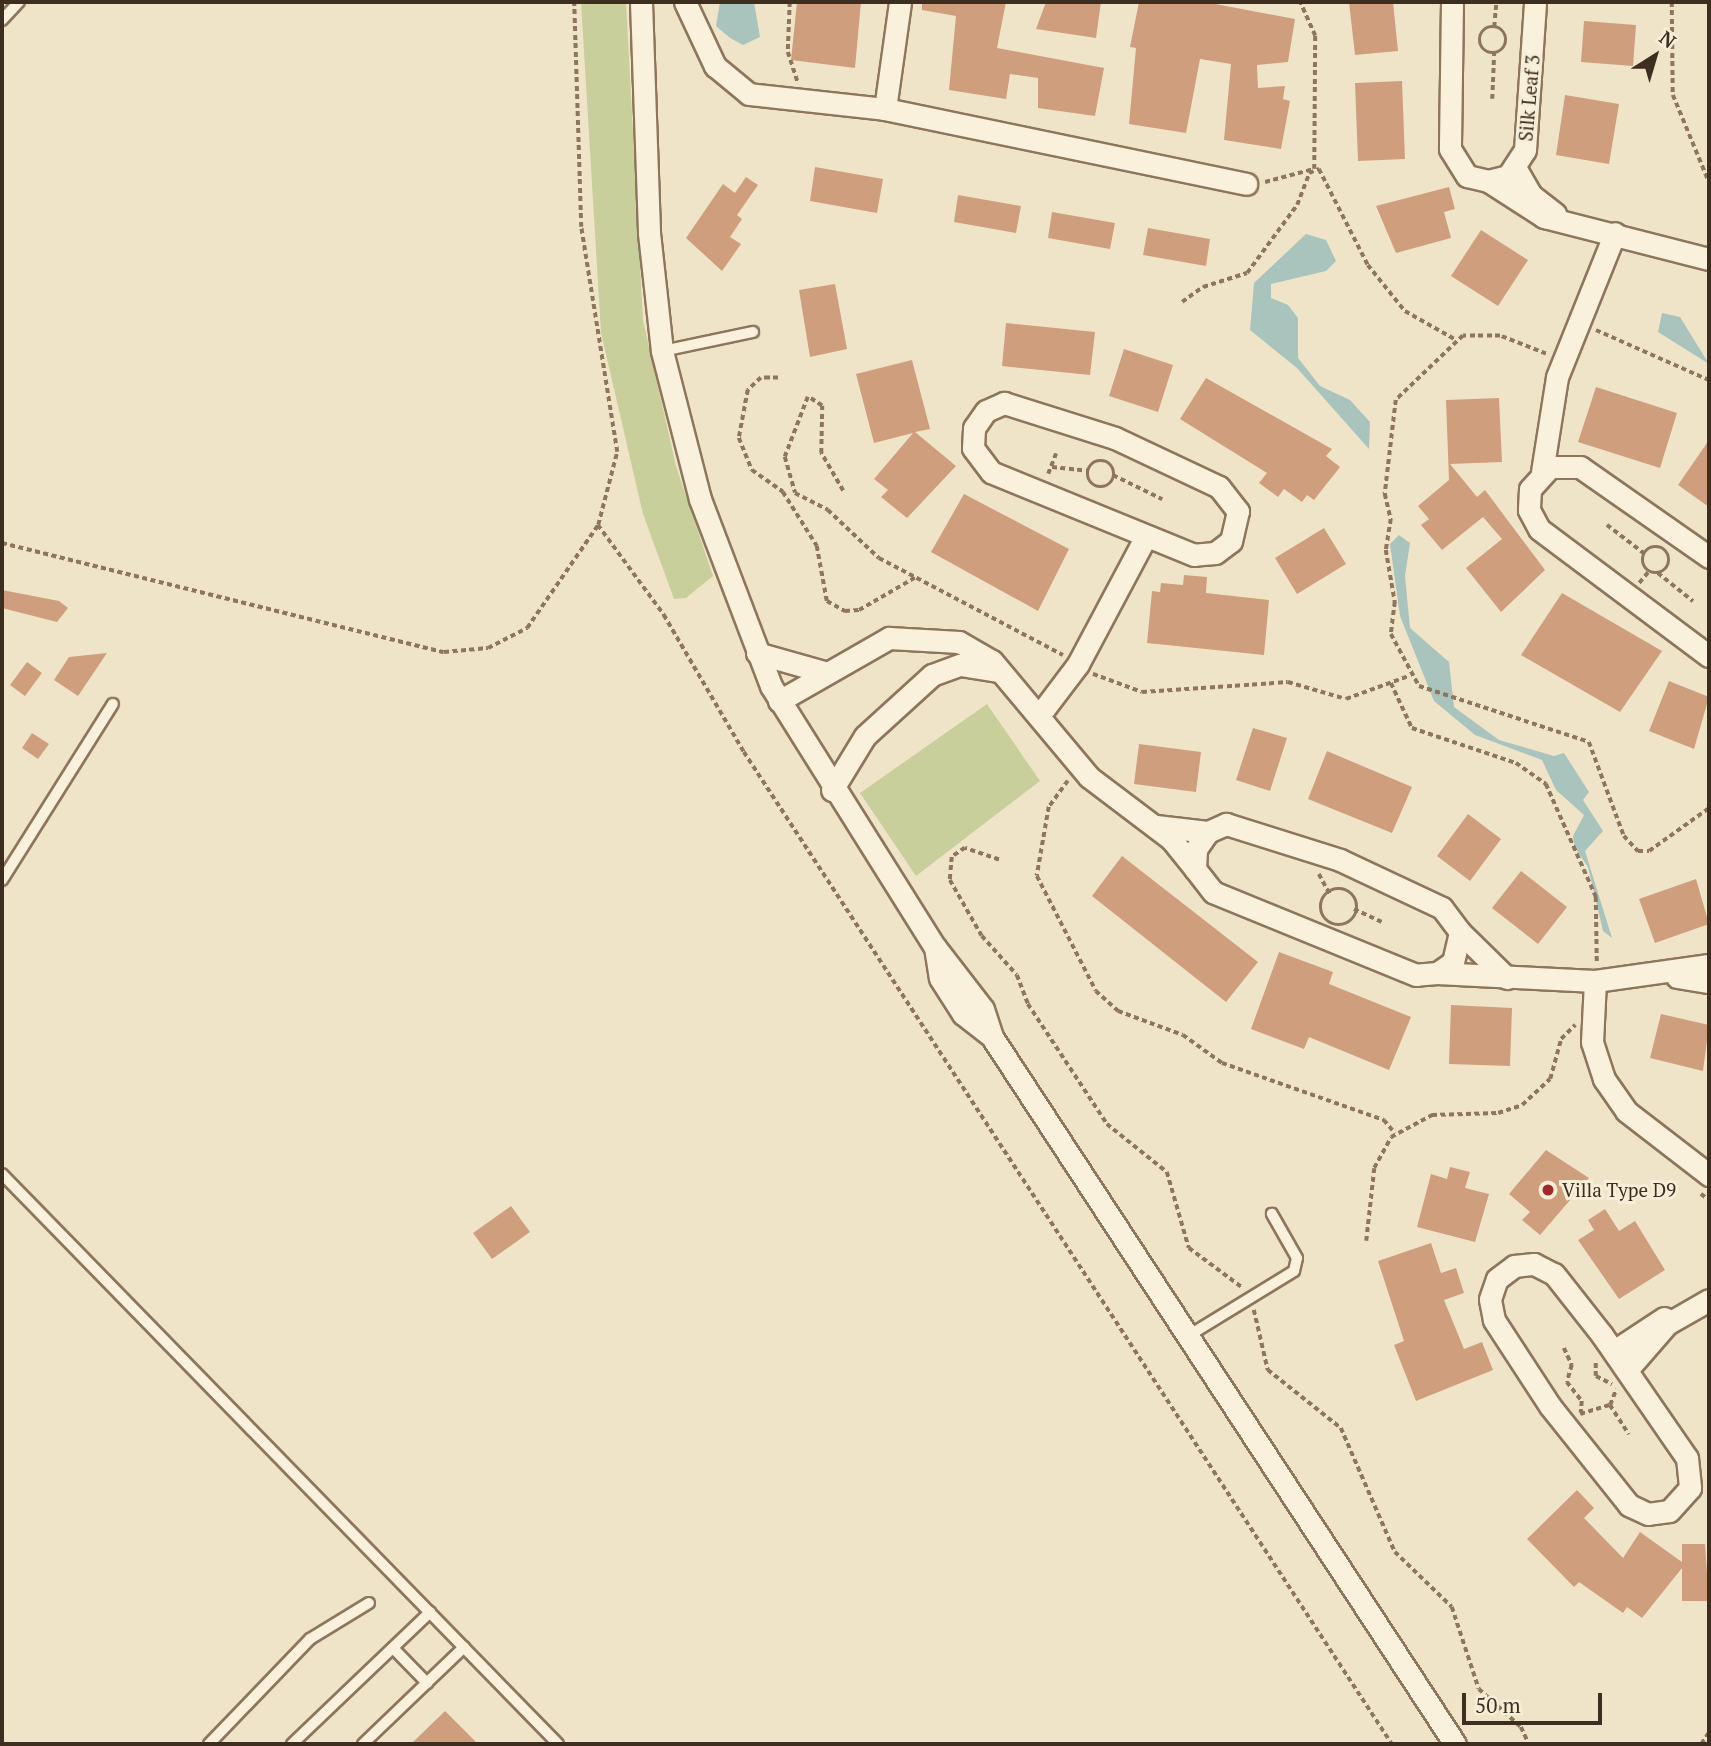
<!DOCTYPE html>
<style>
body{margin:0}
#map{position:relative;width:1711px;height:1746px;overflow:hidden;background:#f0e4c8;font-family:"PT Serif",serif}
div>[style]{position:absolute}
.green>*{inset:0;background:#c9cf9b}
.water>*{inset:0;background:#a9c4bc}
.building>*{inset:0;background:#cf9f7d}
.path>*{height:3.5px;margin-top:-1.75px;transform-origin:0;background:repeating-linear-gradient(90deg,#8d765c 0 5px,transparent 0 8.5px)}
.path>.ring{margin:-1.75px;padding:0;box-sizing:content-box;background:none;border:3.5px solid #8d765c;border-radius:50%}
.roads{filter:drop-shadow(2px 0 #8d765c) drop-shadow(-2px 0 #8d765c) drop-shadow(0 2px #8d765c) drop-shadow(0 -2px #8d765c)}
.service>*{height:10px;margin:-5px;padding:0 5px;transform-origin:5px;border-radius:5px;background:#faf1dc}
.minor>*{height:21px;margin:-10.5px;padding:0 10.5px;transform-origin:10.5px;border-radius:10.5px;background:#faf1dc}
.dots>*{width:19px;height:19px;translate:-50% -50%;box-sizing:border-box;border:4px solid #f7eed8;border-radius:50%}
span{translate:-50% -50%;white-space:nowrap;text-align:center;line-height:1.15;-webkit-text-stroke:6px #f7eed8;paint-order:stroke}
.street-label{font-size:19px;color:#3d2e20}
.poi-label{font-size:19px;color:#3d2e20}
.left{translate:0 -50%;text-align:left}
.frame{position:absolute;inset:0;border:4px solid #3d2e20;pointer-events:none}
.north{position:absolute;left:1620px;top:21px;width:70px;height:70px;-webkit-text-stroke:5px #f7eed8;paint-order:stroke;rotate:37deg;font-size:19px;font-weight:700;line-height:28px;text-align:center;color:#3d2e20}
.north::after{content:'';display:block;margin:auto;width:24px;height:32px;background:#3d2e20;clip-path:polygon(50% 0,100% 100%,50% 72%,0 100%)}
.scale{position:absolute;left:1462px;top:1693px;width:140px;height:32px;box-sizing:border-box;border:4px solid #3d2e20;border-top:0;padding-left:9px;font-size:21px;line-height:24px;white-space:nowrap;color:#3d2e20;-webkit-text-stroke:5px #f7eed8;paint-order:stroke}
</style>
<div id="map">
<div class="green">
<div style="clip-path:polygon(581px 2px,626px 2px,643px 320px,676px 466px,713px 576px,686px 598px,674px 599px,643px 514px,601px 333px)"></div>
<div style="clip-path:polygon(987px 704px,1040px 781px,916px 876px,860px 793px)"></div>
</div>
<div class="water">
<div style="clip-path:polygon(720px 2px,754px 2px,760px 37px,743px 45px,730px 38px,716px 26px)"></div>
<div style="clip-path:polygon(1306px 234px,1326px 240px,1336px 261px,1326px 271px,1271px 284px,1271px 298px,1288px 305px,1298px 318px,1298px 358px,1320px 386px,1350px 400px,1370px 422px,1369px 449px,1297px 368px,1250px 330px,1254px 283px)"></div>
<div style="clip-path:polygon(1662px 313px,1680px 317px,1709px 364px,1658px 332px)"></div>
<div style="clip-path:polygon(1399px 535px,1410px 543px,1405px 576px,1410px 628px,1449px 662px,1454px 707px,1499px 740px,1554px 756px,1564px 753px,1589px 792px,1583px 800px,1603px 831px,1585px 851px,1612px 938px,1603px 931px,1588px 867px,1575px 848px,1573px 836px,1584px 815px,1556px 790px,1542px 760px,1475px 735px,1434px 701px,1400px 616px,1390px 544px)"></div>
</div>
<div class="building">
<div style="clip-path:polygon(797px 2px,861px 2px,855px 68px,791px 60px)"></div>
<div style="clip-path:polygon(922px 2px,1006px 2px,997px 48px,1104px 68px,1095px 116px,1038px 108px,1038px 78px,1010px 74px,1006px 99px,949px 90px,956px 16px,922px 10px)"></div>
<div style="clip-path:polygon(1046px 2px,1101px 2px,1096px 38px,1036px 29px)"></div>
<div style="clip-path:polygon(1139px 2px,1205px 2px,1295px 19px,1288px 62px,1257px 65px,1258px 88px,1285px 86px,1283px 99px,1290px 101px,1281px 149px,1224px 140px,1231px 64px,1200px 59px,1186px 133px,1129px 124px,1136px 48px,1130px 47px)"></div>
<div style="clip-path:polygon(1349px 2px,1393px 2px,1398px 51px,1355px 55px)"></div>
<div style="clip-path:polygon(1584px 21px,1636px 25px,1633px 66px,1581px 62px)"></div>
<div style="clip-path:polygon(1402px 81px,1405px 159px,1358px 161px,1355px 83px)"></div>
<div style="clip-path:polygon(1565px 95px,1619px 104px,1609px 164px,1556px 155px)"></div>
<div style="clip-path:polygon(815px 167px,883px 179px,877px 213px,810px 201px)"></div>
<div style="clip-path:polygon(746px 177px,758px 185px,737px 215px,742px 219px,730px 237px,741px 244px,722px 271px,686px 238px,723px 184px,735px 193px)"></div>
<div style="clip-path:polygon(1449px 187px,1455px 209px,1444px 212px,1451px 238px,1396px 253px,1376px 206px)"></div>
<div style="clip-path:polygon(958px 195px,1021px 206px,1016px 233px,954px 222px)"></div>
<div style="clip-path:polygon(1052px 212px,1115px 223px,1110px 249px,1048px 238px)"></div>
<div style="clip-path:polygon(1148px 228px,1210px 239px,1206px 266px,1143px 255px)"></div>
<div style="clip-path:polygon(1481px 230px,1528px 260px,1498px 306px,1451px 276px)"></div>
<div style="clip-path:polygon(835px 284px,847px 349px,810px 357px,799px 290px)"></div>
<div style="clip-path:polygon(1006px 323px,1095px 332px,1090px 375px,1002px 366px)"></div>
<div style="clip-path:polygon(1124px 349px,1173px 365px,1158px 412px,1109px 396px)"></div>
<div style="clip-path:polygon(912px 360px,930px 429px,915px 432px,956px 466px,907px 518px,881px 497px,888px 490px,874px 479px,913px 433px,874px 443px,856px 374px)"></div>
<div style="clip-path:polygon(1206px 378px,1332px 449px,1326px 456px,1340px 467px,1314px 500px,1307px 495px,1302px 502px,1284px 489px,1278px 497px,1259px 483px,1267px 473px,1180px 419px)"></div>
<div style="clip-path:polygon(1596px 387px,1677px 413px,1660px 468px,1578px 442px)"></div>
<div style="clip-path:polygon(1499px 398px,1502px 462px,1450px 464px,1477px 497px,1485px 490px,1545px 570px,1501px 612px,1466px 568px,1502px 539px,1483px 517px,1442px 550px,1421px 525px,1429px 519px,1418px 506px,1449px 480px,1446px 400px)"></div>
<div style="clip-path:polygon(1709px 440px,1709px 507px,1678px 485px)"></div>
<div style="clip-path:polygon(964px 494px,1069px 549px,1038px 611px,931px 552px)"></div>
<div style="clip-path:polygon(1324px 528px,1346px 564px,1297px 594px,1275px 558px)"></div>
<div style="clip-path:polygon(1184px 575px,1207px 577px,1206px 593px,1269px 600px,1264px 655px,1147px 643px,1152px 591px,1160px 592px,1161px 583px,1183px 585px)"></div>
<div style="clip-path:polygon(2px 590px,59px 601px,68px 608px,57px 622px,2px 608px)"></div>
<div style="clip-path:polygon(1562px 593px,1662px 651px,1620px 712px,1521px 655px)"></div>
<div style="clip-path:polygon(107px 653px,78px 696px,54px 680px,69px 657px)"></div>
<div style="clip-path:polygon(27px 662px,42px 673px,25px 696px,10px 685px)"></div>
<div style="clip-path:polygon(1669px 681px,1709px 697px,1694px 749px,1649px 731px)"></div>
<div style="clip-path:polygon(1253px 728px,1287px 738px,1270px 791px,1236px 780px)"></div>
<div style="clip-path:polygon(32px 733px,49px 744px,38px 759px,22px 748px)"></div>
<div style="clip-path:polygon(1139px 744px,1201px 752px,1196px 792px,1134px 784px)"></div>
<div style="clip-path:polygon(1327px 751px,1412px 787px,1392px 833px,1308px 799px)"></div>
<div style="clip-path:polygon(1468px 814px,1501px 839px,1470px 881px,1437px 856px)"></div>
<div style="clip-path:polygon(1122px 856px,1258px 962px,1226px 1002px,1092px 896px)"></div>
<div style="clip-path:polygon(1521px 871px,1567px 907px,1538px 944px,1492px 908px)"></div>
<div style="clip-path:polygon(1696px 879px,1709px 924px,1655px 943px,1639px 899px)"></div>
<div style="clip-path:polygon(1279px 952px,1333px 972px,1329px 984px,1411px 1017px,1389px 1070px,1309px 1037px,1304px 1049px,1251px 1029px)"></div>
<div style="clip-path:polygon(1451px 1005px,1512px 1008px,1510px 1066px,1449px 1064px)"></div>
<div style="clip-path:polygon(1661px 1014px,1709px 1025px,1703px 1071px,1650px 1058px)"></div>
<div style="clip-path:polygon(1546px 1150px,1589px 1178px,1540px 1235px,1522px 1220px,1530px 1212px,1509px 1194px)"></div>
<div style="clip-path:polygon(1450px 1167px,1470px 1172px,1465px 1188px,1489px 1194px,1475px 1242px,1417px 1227px,1431px 1174px,1447px 1179px)"></div>
<div style="clip-path:polygon(511px 1206px,530px 1232px,492px 1259px,473px 1233px)"></div>
<div style="clip-path:polygon(1605px 1209px,1619px 1231px,1635px 1221px,1665px 1270px,1619px 1299px,1578px 1240px,1594px 1230px,1588px 1220px)"></div>
<div style="clip-path:polygon(1431px 1243px,1441px 1273px,1456px 1268px,1464px 1293px,1444px 1300px,1464px 1349px,1482px 1342px,1493px 1370px,1416px 1401px,1394px 1345px,1404px 1341px,1378px 1261px)"></div>
<div style="clip-path:polygon(1577px 1490px,1594px 1508px,1584px 1518px,1623px 1558px,1640px 1532px,1682px 1562px,1682px 1544px,1705px 1544px,1709px 1601px,1682px 1601px,1682px 1568px,1642px 1618px,1627px 1607px,1623px 1613px,1579px 1582px,1574px 1587px,1527px 1539px)"></div>
<div style="clip-path:polygon(445px 1711px,478px 1744px,411px 1744px)"></div>
</div>
<div class="path">
<div style="left:790px;top:2px;width:50px;rotate:92.3deg"></div>
<div style="left:788px;top:52px;width:32px;rotate:72deg"></div>
<div style="left:1672px;top:2px;width:93px;rotate:89.4deg"></div>
<div style="left:1673px;top:95px;width:94px;rotate:67.5deg"></div>
<div style="left:1494px;top:27px;width:25px;rotate:-85deg"></div>
<div class="ring" style="left:1480px;top:27px;width:22.5px;height:22.5px"></div>
<div style="left:1492px;top:99px;width:47px;rotate:-87.6deg"></div>
<div style="left:1265px;top:182px;width:51px;rotate:-14.9deg"></div>
<div style="left:1314px;top:169px;width:133px;rotate:-89.6deg"></div>
<div style="left:1315px;top:36px;width:37px;rotate:-114deg"></div>
<div style="left:1182px;top:302px;width:26px;rotate:-36deg"></div>
<div style="left:1203px;top:287px;width:46px;rotate:-17.7deg"></div>
<div style="left:1247px;top:273px;width:84px;rotate:-53.7deg"></div>
<div style="left:1297px;top:205px;width:34px;rotate:-69deg"></div>
<div style="left:1309px;top:173px;width:11px;rotate:-22deg"></div>
<div style="left:1319px;top:169px;width:108px;rotate:63deg"></div>
<div style="left:1368px;top:265px;width:59px;rotate:51.2deg"></div>
<div style="left:1405px;top:311px;width:59px;rotate:29.6deg"></div>
<div style="left:1596px;top:330px;width:124px;rotate:23.9deg"></div>
<div style="left:1546px;top:354px;width:49px;rotate:-158.6deg"></div>
<div style="left:1500px;top:336px;width:37px;rotate:180deg"></div>
<div style="left:1463px;top:336px;width:93px;rotate:136.3deg"></div>
<div style="left:1396px;top:400px;width:95px;rotate:96.7deg"></div>
<div style="left:1385px;top:494px;width:26px;rotate:77deg"></div>
<div style="left:1391px;top:519px;width:31px;rotate:99deg"></div>
<div style="left:1386px;top:550px;width:53px;rotate:80.2deg"></div>
<div style="left:1395px;top:602px;width:32px;rotate:97deg"></div>
<div style="left:1391px;top:634px;width:59px;rotate:61.7deg"></div>
<div style="left:1419px;top:686px;width:179px;rotate:18.2deg"></div>
<div style="left:1589px;top:742px;width:100px;rotate:69.6deg"></div>
<div style="left:1624px;top:836px;width:21px;rotate:47deg"></div>
<div style="left:1638px;top:851px;width:11px"></div>
<div style="left:1649px;top:851px;width:74px;rotate:-35.6deg"></div>
<div style="left:778px;top:378px;width:17px;rotate:180deg"></div>
<div style="left:761px;top:378px;width:18px;rotate:137deg"></div>
<div style="left:748px;top:390px;width:49px;rotate:100.6deg"></div>
<div style="left:739px;top:438px;width:35px;rotate:68deg"></div>
<div style="left:752px;top:470px;width:38px;rotate:35deg"></div>
<div style="left:783px;top:492px;width:64px;rotate:57.8deg"></div>
<div style="left:817px;top:546px;width:56px;rotate:79.7deg"></div>
<div style="left:827px;top:601px;width:21px;rotate:29deg"></div>
<div style="left:845px;top:611px;width:14px;rotate:-4deg"></div>
<div style="left:859px;top:610px;width:66px;rotate:-30.1deg"></div>
<div class="ring" style="left:1088px;top:461px;width:22.5px;height:22.5px"></div>
<div style="left:1052px;top:467px;width:36px;rotate:6deg"></div>
<div style="left:1048px;top:474px;width:22px;rotate:-69deg"></div>
<div style="left:1113px;top:475px;width:55px;rotate:26.1deg"></div>
<div style="left:843px;top:491px;width:44px;rotate:-120.1deg"></div>
<div style="left:821px;top:453px;width:47px;rotate:-88.8deg"></div>
<div style="left:822px;top:406px;width:17px;rotate:-147deg"></div>
<div style="left:808px;top:397px;width:64px;rotate:111deg"></div>
<div style="left:785px;top:457px;width:37px;rotate:74deg"></div>
<div style="left:795px;top:493px;width:37px;rotate:27deg"></div>
<div style="left:828px;top:510px;width:70px;rotate:43.3deg"></div>
<div style="left:879px;top:558px;width:208px;rotate:27.8deg"></div>
<div style="left:598px;top:525px;width:112px;rotate:53.7deg"></div>
<div style="left:664px;top:615px;width:159px;rotate:59.7deg"></div>
<div style="left:744px;top:752px;width:1185px;rotate:56.85deg"></div>
<div style="left:1607px;top:525px;width:48px;rotate:37.3deg"></div>
<div style="left:2px;top:543px;width:455px;rotate:13.9deg"></div>
<div style="left:444px;top:652px;width:44px;rotate:-5.2deg"></div>
<div style="left:488px;top:648px;width:44px;rotate:-27.1deg"></div>
<div style="left:527px;top:628px;width:125px;rotate:-55.4deg"></div>
<div style="left:598px;top:525px;width:75px;rotate:-75.4deg"></div>
<div style="left:617px;top:452px;width:228px;rotate:-99.1deg"></div>
<div style="left:581px;top:227px;width:225px;rotate:-91.8deg"></div>
<div class="ring" style="left:1643px;top:547px;width:22.5px;height:22.5px"></div>
<div style="left:1658px;top:573px;width:45px;rotate:38.7deg"></div>
<div style="left:1639px;top:583px;width:16px;rotate:-50deg"></div>
<div style="left:1093px;top:674px;width:52px;rotate:20.2deg"></div>
<div style="left:1142px;top:692px;width:146px;rotate:-3.9deg"></div>
<div style="left:1288px;top:682px;width:60px;rotate:16.3deg"></div>
<div style="left:1346px;top:699px;width:67px;rotate:-20.1deg"></div>
<div style="left:1391px;top:683px;width:50px;rotate:65deg"></div>
<div style="left:1412px;top:728px;width:110px;rotate:18.6deg"></div>
<div style="left:1516px;top:763px;width:37px;rotate:35deg"></div>
<div style="left:1546px;top:784px;width:124px;rotate:66.1deg"></div>
<div style="left:1596px;top:897px;width:65px;rotate:89.1deg"></div>
<div style="left:1068px;top:781px;width:32px;rotate:126deg"></div>
<div style="left:1049px;top:807px;width:70px;rotate:99.9deg"></div>
<div style="left:1037px;top:876px;width:129px;rotate:62.8deg"></div>
<div style="left:1096px;top:991px;width:30px;rotate:42deg"></div>
<div style="left:1118px;top:1011px;width:69px;rotate:20.3deg"></div>
<div style="left:1183px;top:1035px;width:48px;rotate:35.7deg"></div>
<div style="left:1222px;top:1063px;width:172px;rotate:19.4deg"></div>
<div style="left:1384px;top:1120px;width:17px;rotate:50deg"></div>
<div style="left:999px;top:860px;width:36px;rotate:-161deg"></div>
<div style="left:965px;top:848px;width:16px;rotate:145deg"></div>
<div style="left:952px;top:857px;width:23px;rotate:95deg"></div>
<div style="left:950px;top:880px;width:64px;rotate:60.3deg"></div>
<div style="left:982px;top:936px;width:52px;rotate:48.1deg"></div>
<div style="left:1017px;top:975px;width:31px;rotate:69deg"></div>
<div style="left:1028px;top:1004px;width:144px;rotate:56.6deg"></div>
<div style="left:1107px;top:1124px;width:77px;rotate:38.7deg"></div>
<div style="left:1167px;top:1172px;width:79px;rotate:73.9deg"></div>
<div style="left:1189px;top:1248px;width:67px;rotate:36.5deg"></div>
<div style="left:1319px;top:874px;width:24px;rotate:62deg"></div>
<div class="ring" style="left:1321px;top:889px;width:32.5px;height:32.5px"></div>
<div style="left:1354px;top:909px;width:33px;rotate:25deg"></div>
<div style="left:1701px;top:1194px;width:10px;rotate:37deg"></div>
<div style="left:1366px;top:1241px;width:73px;rotate:-83.7deg"></div>
<div style="left:1374px;top:1168px;width:35px;rotate:-61deg"></div>
<div style="left:1391px;top:1137px;width:47px;rotate:-28.2deg"></div>
<div style="left:1432px;top:1115px;width:66px;rotate:-1.7deg"></div>
<div style="left:1498px;top:1113px;width:25px;rotate:-18deg"></div>
<div style="left:1522px;top:1105px;width:38px;rotate:-43deg"></div>
<div style="left:1550px;top:1079px;width:41px;rotate:-74.6deg"></div>
<div style="left:1561px;top:1039px;width:20px;rotate:-45deg"></div>
<div style="left:1254px;top:1310px;width:62px;rotate:76.9deg"></div>
<div style="left:1268px;top:1370px;width:93px;rotate:38.5deg"></div>
<div style="left:1341px;top:1428px;width:135px;rotate:66.5deg"></div>
<div style="left:1395px;top:1552px;width:79px;rotate:44deg"></div>
<div style="left:1452px;top:1607px;width:86px;rotate:71.8deg"></div>
<div style="left:1479px;top:1689px;width:57px;rotate:42.1deg"></div>
<div style="left:1521px;top:1727px;width:19px;rotate:65deg"></div>
<div style="left:1564px;top:1348px;width:19px;rotate:65deg"></div>
<div style="left:1572px;top:1365px;width:18px;rotate:106deg"></div>
<div style="left:1567px;top:1382px;width:24px;rotate:52deg"></div>
<div style="left:1582px;top:1401px;width:12px;rotate:95deg"></div>
<div style="left:1596px;top:1363px;width:13px;rotate:90deg"></div>
<div style="left:1596px;top:1376px;width:18px;rotate:27deg"></div>
<div style="left:1610px;top:1405px;width:17px;rotate:-69deg"></div>
<div style="left:1580px;top:1414px;width:31px;rotate:-17deg"></div>
<div style="left:1610px;top:1405px;width:35px;rotate:57deg"></div>
<div style="left:1701px;top:1744px;width:14px;rotate:-56deg"></div>
</div>
<div class="roads">
<div class="service">
<div style="left:2px;top:20px;width:25px;rotate:-47deg"></div>
<div style="left:662px;top:351px;width:93px;rotate:-11.8deg"></div>
<div style="left:2px;top:880px;width:208px;rotate:-57.8deg"></div>
<div style="left:2px;top:1174px;width:796px;rotate:45.71deg"></div>
<div style="left:1188px;top:1336px;width:124px;rotate:-31.5deg"></div>
<div style="left:1294px;top:1271px;width:13px;rotate:-77deg"></div>
<div style="left:1297px;top:1258px;width:51px;rotate:-119.6deg"></div>
<div style="left:393px;top:1648px;width:49px;rotate:45.8deg"></div>
<div style="left:209px;top:1744px;width:146px;rotate:-46.1deg"></div>
<div style="left:310px;top:1639px;width:69px;rotate:-31.4deg"></div>
<div style="left:292px;top:1744px;width:191px;rotate:-43.7deg"></div>
<div style="left:363px;top:1744px;width:140px;rotate:-43.8deg"></div>
</div>
<div class="minor">
<div style="left:641px;top:2px;width:231px;rotate:88deg"></div>
<div style="left:649px;top:233px;width:119px;rotate:83.7deg"></div>
<div style="left:662px;top:351px;width:153px;rotate:75.6deg"></div>
<div style="left:700px;top:499px;width:200px;rotate:69.2deg"></div>
<div style="left:771px;top:686px;width:308px;rotate:57.9deg"></div>
<div style="left:935px;top:947px;width:78px;rotate:52.3deg"></div>
<div style="left:983px;top:1009px;width:29px;rotate:72deg"></div>
<div style="left:992px;top:1037px;width:845px;rotate:56.78deg"></div>
<div style="left:685px;top:2px;width:71px;rotate:64.9deg"></div>
<div style="left:715px;top:66px;width:44px;rotate:39.5deg"></div>
<div style="left:749px;top:94px;width:137px;rotate:6.3deg"></div>
<div style="left:885px;top:109px;width:369px;rotate:11.7deg"></div>
<div style="left:1452px;top:2px;width:147px;rotate:90.8deg"></div>
<div style="left:1450px;top:149px;width:32px;rotate:58deg"></div>
<div style="left:1467px;top:176px;width:22px;rotate:13deg"></div>
<div style="left:1488px;top:181px;width:21px;rotate:-14deg"></div>
<div style="left:1508px;top:176px;width:31px;rotate:-57deg"></div>
<div style="left:1525px;top:150px;width:148px;rotate:-86.1deg"></div>
<div style="left:885px;top:109px;width:108px;rotate:-82deg"></div>
<div style="left:1516px;top:169px;width:30px;rotate:60deg"></div>
<div style="left:1531px;top:195px;width:31px;rotate:38deg"></div>
<div style="left:1488px;top:181px;width:67px;rotate:32.7deg"></div>
<div style="left:1544px;top:217px;width:170px;rotate:14.3deg"></div>
<div style="left:1004px;top:403px;width:116px;rotate:17.5deg"></div>
<div style="left:1115px;top:438px;width:115px;rotate:25.2deg"></div>
<div style="left:1219px;top:487px;width:31px;rotate:52deg"></div>
<div style="left:1238px;top:511px;width:31px;rotate:103deg"></div>
<div style="left:1231px;top:541px;width:20px;rotate:143deg"></div>
<div style="left:1215px;top:553px;width:21px;rotate:175deg"></div>
<div style="left:1194px;top:555px;width:219px;rotate:-157.8deg"></div>
<div style="left:991px;top:472px;width:30px;rotate:-127deg"></div>
<div style="left:973px;top:448px;width:20px;rotate:-87deg"></div>
<div style="left:974px;top:428px;width:21px;rotate:-55deg"></div>
<div style="left:986px;top:411px;width:20px;rotate:-24deg"></div>
<div style="left:1542px;top:472px;width:96px;rotate:-81deg"></div>
<div style="left:1557px;top:377px;width:155px;rotate:-68.1deg"></div>
<div style="left:1709px;top:557px;width:157px;rotate:-145.1deg"></div>
<div style="left:1580px;top:467px;width:30px;rotate:180deg"></div>
<div style="left:1550px;top:467px;width:30px;rotate:132deg"></div>
<div style="left:1530px;top:489px;width:21px;rotate:93deg"></div>
<div style="left:1529px;top:510px;width:21px;rotate:62deg"></div>
<div style="left:1539px;top:529px;width:212px;rotate:36.8deg"></div>
<div style="left:757px;top:653px;width:70px;rotate:15.8deg"></div>
<div style="left:779px;top:701px;width:127px;rotate:-29.8deg"></div>
<div style="left:889px;top:638px;width:70px;rotate:3.3deg"></div>
<div style="left:959px;top:642px;width:38px;rotate:30deg"></div>
<div style="left:992px;top:661px;width:151px;rotate:50.1deg"></div>
<div style="left:1089px;top:777px;width:103px;rotate:37.1deg"></div>
<div style="left:1171px;top:839px;width:38px;rotate:51deg"></div>
<div style="left:1041px;top:713px;width:61px;rotate:-52.9deg"></div>
<div style="left:1078px;top:664px;width:143px;rotate:-62deg"></div>
<div style="left:832px;top:790px;width:63px;rotate:-58.6deg"></div>
<div style="left:865px;top:736px;width:91px;rotate:-42.3deg"></div>
<div style="left:932px;top:675px;width:30px;rotate:-20deg"></div>
<div style="left:960px;top:665px;width:38px;rotate:9deg"></div>
<div style="left:1226px;top:824px;width:120px;rotate:17.5deg"></div>
<div style="left:1340px;top:860px;width:113px;rotate:25.2deg"></div>
<div style="left:1442px;top:908px;width:30px;rotate:53deg"></div>
<div style="left:1460px;top:932px;width:31px;rotate:103deg"></div>
<div style="left:1453px;top:962px;width:19px;rotate:145deg"></div>
<div style="left:1437px;top:973px;width:21px;rotate:175deg"></div>
<div style="left:1416px;top:975px;width:219px;rotate:-157.8deg"></div>
<div style="left:1213px;top:892px;width:29px;rotate:-128deg"></div>
<div style="left:1195px;top:869px;width:20px;rotate:-87deg"></div>
<div style="left:1196px;top:849px;width:21px;rotate:-55deg"></div>
<div style="left:1208px;top:832px;width:20px;rotate:-24deg"></div>
<div style="left:1156px;top:826px;width:52px;rotate:6.6deg"></div>
<div style="left:1460px;top:932px;width:66px;rotate:44.4deg"></div>
<div style="left:935px;top:947px;width:31px;rotate:81deg"></div>
<div style="left:940px;top:978px;width:43px;rotate:57.4deg"></div>
<div style="left:963px;top:1014px;width:37px;rotate:38deg"></div>
<div style="left:1437px;top:973px;width:158px;rotate:2.9deg"></div>
<div style="left:1595px;top:981px;width:115px;rotate:-8deg"></div>
<div style="left:1677px;top:977px;width:32px;rotate:9deg"></div>
<div style="left:1595px;top:981px;width:61px;rotate:92.8deg"></div>
<div style="left:1592px;top:1042px;width:39px;rotate:72deg"></div>
<div style="left:1604px;top:1079px;width:39px;rotate:55deg"></div>
<div style="left:1626px;top:1111px;width:105px;rotate:37.6deg"></div>
<div style="left:1534px;top:1264px;width:22px;rotate:27deg"></div>
<div style="left:1554px;top:1274px;width:78px;rotate:51.8deg"></div>
<div style="left:1602px;top:1335px;width:150px;rotate:55.4deg"></div>
<div style="left:1687px;top:1458px;width:30px;rotate:84deg"></div>
<div style="left:1690px;top:1488px;width:31px;rotate:132deg"></div>
<div style="left:1669px;top:1511px;width:21px;rotate:172deg"></div>
<div style="left:1648px;top:1514px;width:21px;rotate:-155deg"></div>
<div style="left:1629px;top:1505px;width:127px;rotate:-128.6deg"></div>
<div style="left:1550px;top:1406px;width:103px;rotate:-123.1deg"></div>
<div style="left:1494px;top:1320px;width:21px;rotate:-101deg"></div>
<div style="left:1490px;top:1299px;width:21px;rotate:-71deg"></div>
<div style="left:1497px;top:1279px;width:21px;rotate:-37deg"></div>
<div style="left:1514px;top:1266px;width:20px;rotate:-6deg"></div>
<div style="left:1614px;top:1351px;width:60px;rotate:-33.4deg"></div>
<div style="left:1628px;top:1369px;width:60px;rotate:-49.1deg"></div>
<div style="left:1667px;top:1324px;width:48px;rotate:-29.7deg"></div>
</div>
</div>
<div class="dots">
<div style="left:1548px;top:1190px;background:#9e2a2b"></div>
</div>
<div class="street-label">
<span style="left:1529px;top:98px;rotate:-85deg">Silk Leaf 3</span>
</div>
<div class="poi-label">
<span class="left" style="left:1562px;top:1190px">Villa Type D9</span>
</div>
<div class="frame"></div>
<div class="north">N</div>
<div class="scale">50 m</div>
</div>
